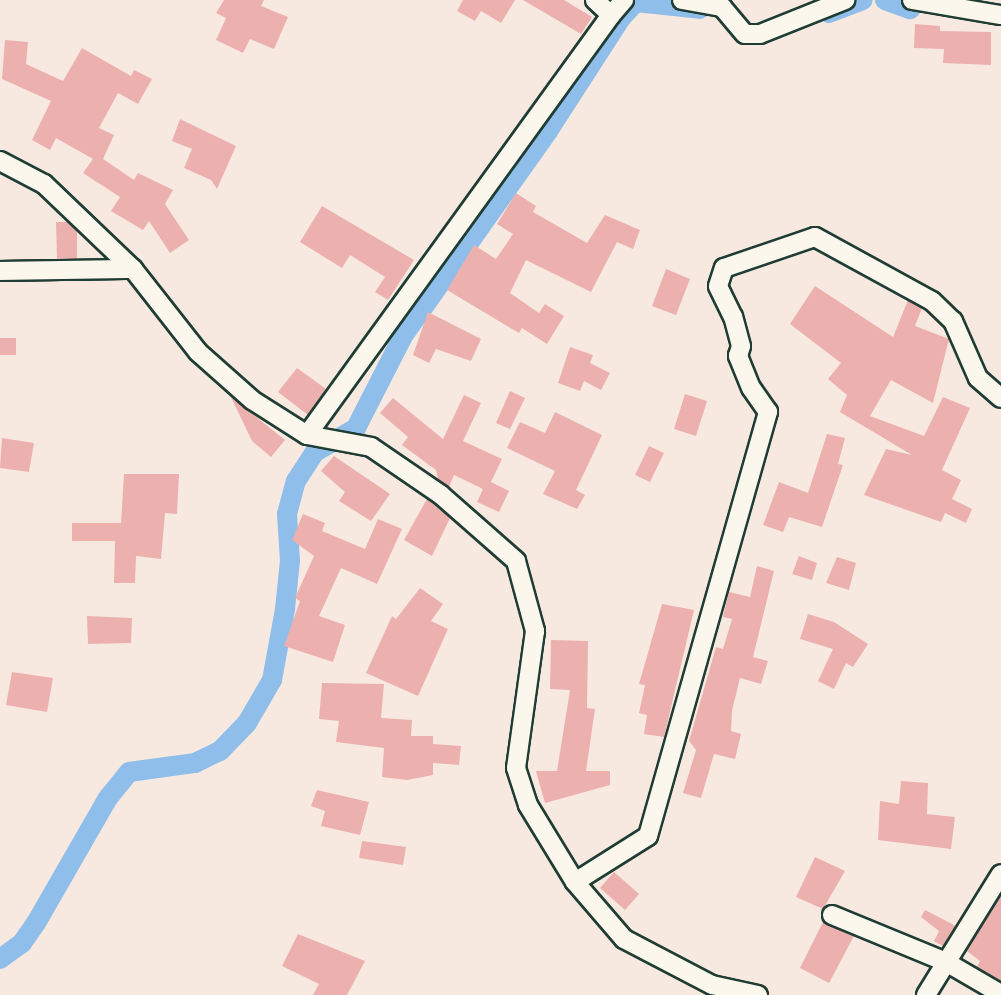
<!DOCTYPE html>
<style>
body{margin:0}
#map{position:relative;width:1001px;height:995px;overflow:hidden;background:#f8e9e0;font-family:"Shantell Sans",sans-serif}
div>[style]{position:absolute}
.canal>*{height:20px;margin:-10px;padding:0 10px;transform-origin:10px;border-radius:10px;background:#90beea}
.building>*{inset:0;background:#ecb1af}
.roads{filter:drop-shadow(2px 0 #1f3d34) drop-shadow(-2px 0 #1f3d34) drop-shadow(0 2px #1f3d34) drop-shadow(0 -2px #1f3d34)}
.street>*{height:18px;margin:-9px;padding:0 9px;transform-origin:9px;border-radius:9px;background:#fbf7ec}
span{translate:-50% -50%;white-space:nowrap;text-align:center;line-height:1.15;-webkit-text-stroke:5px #fbf7ec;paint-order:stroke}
</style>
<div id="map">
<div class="canal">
<div style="left:885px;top:0;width:27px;rotate:20deg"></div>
<div style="left:829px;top:13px;width:36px;rotate:-21deg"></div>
<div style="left:0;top:959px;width:27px;rotate:-36deg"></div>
<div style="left:22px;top:943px;width:24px;rotate:-55deg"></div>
<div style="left:36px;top:923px;width:144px;rotate:-60.1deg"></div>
<div style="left:108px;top:798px;width:33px;rotate:-51deg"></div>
<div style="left:129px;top:772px;width:67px;rotate:-7.8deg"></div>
<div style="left:195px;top:763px;width:28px;rotate:-26deg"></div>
<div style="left:220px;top:751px;width:39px;rotate:-46deg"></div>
<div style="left:247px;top:723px;width:50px;rotate:-59.8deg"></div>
<div style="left:272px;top:680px;width:72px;rotate:-79.6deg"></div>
<div style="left:285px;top:609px;width:48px;rotate:-84.1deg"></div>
<div style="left:290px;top:561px;width:47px;rotate:-93.7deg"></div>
<div style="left:287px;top:514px;width:34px;rotate:-75deg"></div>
<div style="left:296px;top:481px;width:35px;rotate:-57deg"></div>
<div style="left:315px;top:452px;width:48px;rotate:-30.3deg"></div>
<div style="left:356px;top:428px;width:103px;rotate:-62.9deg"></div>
<div style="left:403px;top:336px;width:251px;rotate:-54.7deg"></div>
<div style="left:548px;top:131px;width:135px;rotate:-57.1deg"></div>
<div style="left:621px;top:18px;width:22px;rotate:-47deg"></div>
<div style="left:636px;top:2px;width:64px;rotate:6.2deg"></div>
</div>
<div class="building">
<div style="clip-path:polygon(224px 0,264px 0,261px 6px,288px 17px,274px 49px,250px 39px,243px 53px,216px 40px,226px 18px,216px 13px)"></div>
<div style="clip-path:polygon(463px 0,515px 0,501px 23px,481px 11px,475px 21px,457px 11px)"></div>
<div style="clip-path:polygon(523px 0,564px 0,592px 17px,581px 34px)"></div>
<div style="clip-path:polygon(915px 24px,940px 26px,940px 31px,991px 32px,991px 65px,943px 63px,944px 49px,914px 48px)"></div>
<div style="clip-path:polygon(5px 40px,28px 42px,26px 64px,63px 81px,82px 48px,131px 76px,134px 70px,152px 79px,138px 104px,118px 93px,99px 128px,114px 135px,103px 159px,134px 180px,138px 173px,173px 190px,165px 204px,189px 240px,170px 253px,149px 221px,143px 230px,111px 211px,120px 197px,83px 173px,93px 159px,56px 138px,50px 150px,32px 140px,51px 101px,2px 79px)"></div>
<div style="clip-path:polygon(180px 119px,236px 146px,217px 189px,211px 180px,184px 168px,192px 149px,172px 141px)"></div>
<div style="clip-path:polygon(516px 193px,536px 206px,533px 212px,587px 243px,605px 215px,640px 230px,633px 249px,617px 242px,591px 292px,526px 260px,510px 293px,539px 313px,545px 304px,564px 316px,547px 344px,522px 328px,519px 333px,447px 290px,474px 245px,496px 259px,513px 234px,497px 224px)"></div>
<div style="clip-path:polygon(322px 206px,414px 260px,388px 300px,375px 292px,385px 277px,350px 255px,342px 268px,300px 242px)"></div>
<div style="clip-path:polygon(56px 222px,67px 222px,77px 231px,77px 259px,57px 259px)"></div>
<div style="clip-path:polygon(666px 269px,690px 279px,676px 315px,652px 306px)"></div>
<div style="clip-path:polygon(815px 286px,893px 337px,908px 300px,922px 308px,915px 326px,949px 339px,933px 403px,891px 380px,870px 416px,924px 436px,943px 397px,970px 408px,942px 470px,961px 480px,952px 499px,972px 509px,966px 523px,945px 513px,941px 522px,864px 495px,886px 449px,912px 455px,840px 412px,847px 395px,828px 379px,841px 363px,790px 324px)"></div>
<div style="clip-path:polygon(428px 312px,481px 339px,471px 361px,436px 349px,429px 363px,413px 355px)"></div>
<div style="clip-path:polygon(0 338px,16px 338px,16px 355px,0 355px)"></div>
<div style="clip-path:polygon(570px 347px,593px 355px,590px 363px,610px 373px,601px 390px,584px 381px,580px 391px,558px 383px)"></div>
<div style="clip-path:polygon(297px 368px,326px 389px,308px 415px,278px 392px)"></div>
<div style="clip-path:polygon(510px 391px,525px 398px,510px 429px,496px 423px)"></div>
<div style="clip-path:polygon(685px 394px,707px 401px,696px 436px,674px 429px)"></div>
<div style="clip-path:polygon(464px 395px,481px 403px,463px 441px,502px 459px,491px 482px,509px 491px,499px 512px,477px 502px,483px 489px,454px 475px,449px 487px,438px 479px,436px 470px,402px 445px,408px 437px,380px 413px,393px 398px,443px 439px)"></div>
<div style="clip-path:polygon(231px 397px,285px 440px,271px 457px,252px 441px)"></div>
<div style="clip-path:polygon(555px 412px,602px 435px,576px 490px,585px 495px,577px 509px,543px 494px,555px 471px,507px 448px,520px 422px,545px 433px)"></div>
<div style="clip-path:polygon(827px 434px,845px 438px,838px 464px,843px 465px,822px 527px,789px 517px,783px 532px,763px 525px,779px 482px,808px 493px)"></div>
<div style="clip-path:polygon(2px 438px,34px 443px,29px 472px,0 468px)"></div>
<div style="clip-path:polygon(649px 446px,664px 453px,650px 482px,635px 475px)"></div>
<div style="clip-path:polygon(334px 456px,390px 494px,371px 521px,339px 501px,345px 492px,321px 471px)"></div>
<div style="clip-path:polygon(124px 474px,179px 474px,177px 514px,165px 513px,161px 559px,136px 556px,135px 583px,114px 583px,115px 541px,72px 541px,72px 523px,121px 523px)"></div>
<div style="clip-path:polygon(427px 499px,450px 518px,432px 556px,404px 540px)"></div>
<div style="clip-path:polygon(303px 514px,325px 523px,322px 531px,365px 549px,378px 519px,402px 529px,377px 584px,341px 568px,319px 616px,345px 625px,333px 662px,284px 646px,300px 601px,295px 598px,314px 556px,292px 540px)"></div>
<div style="clip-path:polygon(799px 556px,817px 563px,812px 580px,792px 574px)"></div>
<div style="clip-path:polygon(837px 557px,856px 563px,849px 590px,826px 583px)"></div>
<div style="clip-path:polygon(757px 566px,774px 571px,753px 657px,768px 661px,761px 684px,740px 678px,732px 711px,731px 731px,741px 734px,735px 759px,714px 754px,701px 798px,683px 793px,696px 750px,689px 741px,716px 647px,723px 649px,732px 619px,723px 617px,729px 592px,750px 597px)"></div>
<div style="clip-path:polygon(420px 588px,443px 604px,431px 621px,448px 629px,418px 696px,366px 673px,392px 616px,396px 619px)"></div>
<div style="clip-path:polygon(662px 604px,694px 610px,664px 737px,644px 734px,647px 715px,639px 713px,645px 685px,639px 684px)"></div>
<div style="clip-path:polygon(808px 614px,834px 622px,868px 644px,853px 667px,846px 663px,834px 689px,818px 681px,833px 649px,800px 639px)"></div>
<div style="clip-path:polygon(87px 616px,132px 618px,131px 643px,88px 644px)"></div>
<div style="clip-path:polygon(551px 640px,588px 641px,587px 708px,595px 709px,586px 771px,610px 771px,610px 785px,545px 803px,536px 771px,557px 771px,570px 690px,550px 689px)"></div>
<div style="clip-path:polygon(12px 672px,53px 678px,47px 712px,6px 705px)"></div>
<div style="clip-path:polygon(322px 683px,384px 684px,381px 718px,412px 720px,411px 736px,433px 736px,433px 744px,461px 746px,459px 765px,433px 763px,433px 775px,407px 780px,382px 777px,384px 748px,336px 742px,339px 721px,319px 719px)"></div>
<div style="clip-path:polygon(901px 781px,928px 783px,927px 814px,955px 817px,951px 849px,878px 840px,880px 801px,899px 804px)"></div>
<div style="clip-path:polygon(317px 790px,369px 802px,360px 835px,321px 826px,325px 811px,311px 806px)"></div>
<div style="clip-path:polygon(362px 841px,406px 847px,403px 865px,359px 858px)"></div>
<div style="clip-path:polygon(815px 857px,845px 871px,823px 909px,796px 897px)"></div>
<div style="clip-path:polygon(614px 872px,639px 894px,625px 910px,600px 888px)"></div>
<div style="clip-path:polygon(1001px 895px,1001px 981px,977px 967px,980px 961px,967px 951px)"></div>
<div style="clip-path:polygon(925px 910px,956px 926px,943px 946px,934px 941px,939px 931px,921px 917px)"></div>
<div style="clip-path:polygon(823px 922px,854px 936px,829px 983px,800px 968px)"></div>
<div style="clip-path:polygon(298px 934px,365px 961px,347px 995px,313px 995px,319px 984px,282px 966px)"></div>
</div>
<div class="roads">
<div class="street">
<div style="left:682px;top:0;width:41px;rotate:9.9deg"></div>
<div style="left:722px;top:7px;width:35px;rotate:50deg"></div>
<div style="left:745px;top:34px;width:15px"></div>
<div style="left:760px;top:34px;width:92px;rotate:-21.8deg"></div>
<div style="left:912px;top:0;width:90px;rotate:9.6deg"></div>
<div style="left:611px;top:15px;width:20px;rotate:-49deg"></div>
<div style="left:0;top:161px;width:50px;rotate:27.6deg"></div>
<div style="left:44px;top:184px;width:123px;rotate:43.7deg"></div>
<div style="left:133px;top:269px;width:105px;rotate:51.9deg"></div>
<div style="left:198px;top:352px;width:72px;rotate:41.6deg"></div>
<div style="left:252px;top:400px;width:65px;rotate:32.5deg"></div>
<div style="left:307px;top:435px;width:65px;rotate:10.6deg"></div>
<div style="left:371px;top:447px;width:85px;rotate:34.4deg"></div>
<div style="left:441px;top:495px;width:100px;rotate:41.3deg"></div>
<div style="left:516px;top:561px;width:73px;rotate:74.8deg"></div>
<div style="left:535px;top:631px;width:138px;rotate:97.9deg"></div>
<div style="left:516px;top:768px;width:39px;rotate:72deg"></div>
<div style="left:528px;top:805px;width:90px;rotate:58.6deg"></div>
<div style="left:575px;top:882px;width:75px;rotate:49.3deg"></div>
<div style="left:624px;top:939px;width:99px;rotate:27.6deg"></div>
<div style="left:712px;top:985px;width:47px;rotate:12.3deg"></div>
<div style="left:0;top:271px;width:133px;rotate:-0.9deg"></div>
<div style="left:307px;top:435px;width:518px;rotate:-54.1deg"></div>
<div style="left:611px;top:15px;width:22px;rotate:-137deg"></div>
<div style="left:575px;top:882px;width:86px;rotate:-32.2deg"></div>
<div style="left:648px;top:836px;width:441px;rotate:-74.2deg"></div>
<div style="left:768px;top:412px;width:29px;rotate:-125deg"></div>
<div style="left:751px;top:388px;width:35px;rotate:-112deg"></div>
<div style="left:738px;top:356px;width:10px;rotate:-73deg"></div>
<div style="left:741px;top:346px;width:30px;rotate:-105deg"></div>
<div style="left:733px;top:317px;width:34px;rotate:-116deg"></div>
<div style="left:718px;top:286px;width:19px;rotate:-72deg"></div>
<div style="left:724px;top:268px;width:96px;rotate:-18.8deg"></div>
<div style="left:815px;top:237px;width:133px;rotate:28.7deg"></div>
<div style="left:932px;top:301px;width:29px;rotate:44deg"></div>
<div style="left:953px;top:321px;width:62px;rotate:66.3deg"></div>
<div style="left:978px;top:378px;width:30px;rotate:41deg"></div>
<div style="left:832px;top:915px;width:123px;rotate:22.4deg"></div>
<div style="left:946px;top:962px;width:64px;rotate:30.2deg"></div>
<div style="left:926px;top:995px;width:142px;rotate:-58.2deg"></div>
</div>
</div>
</div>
